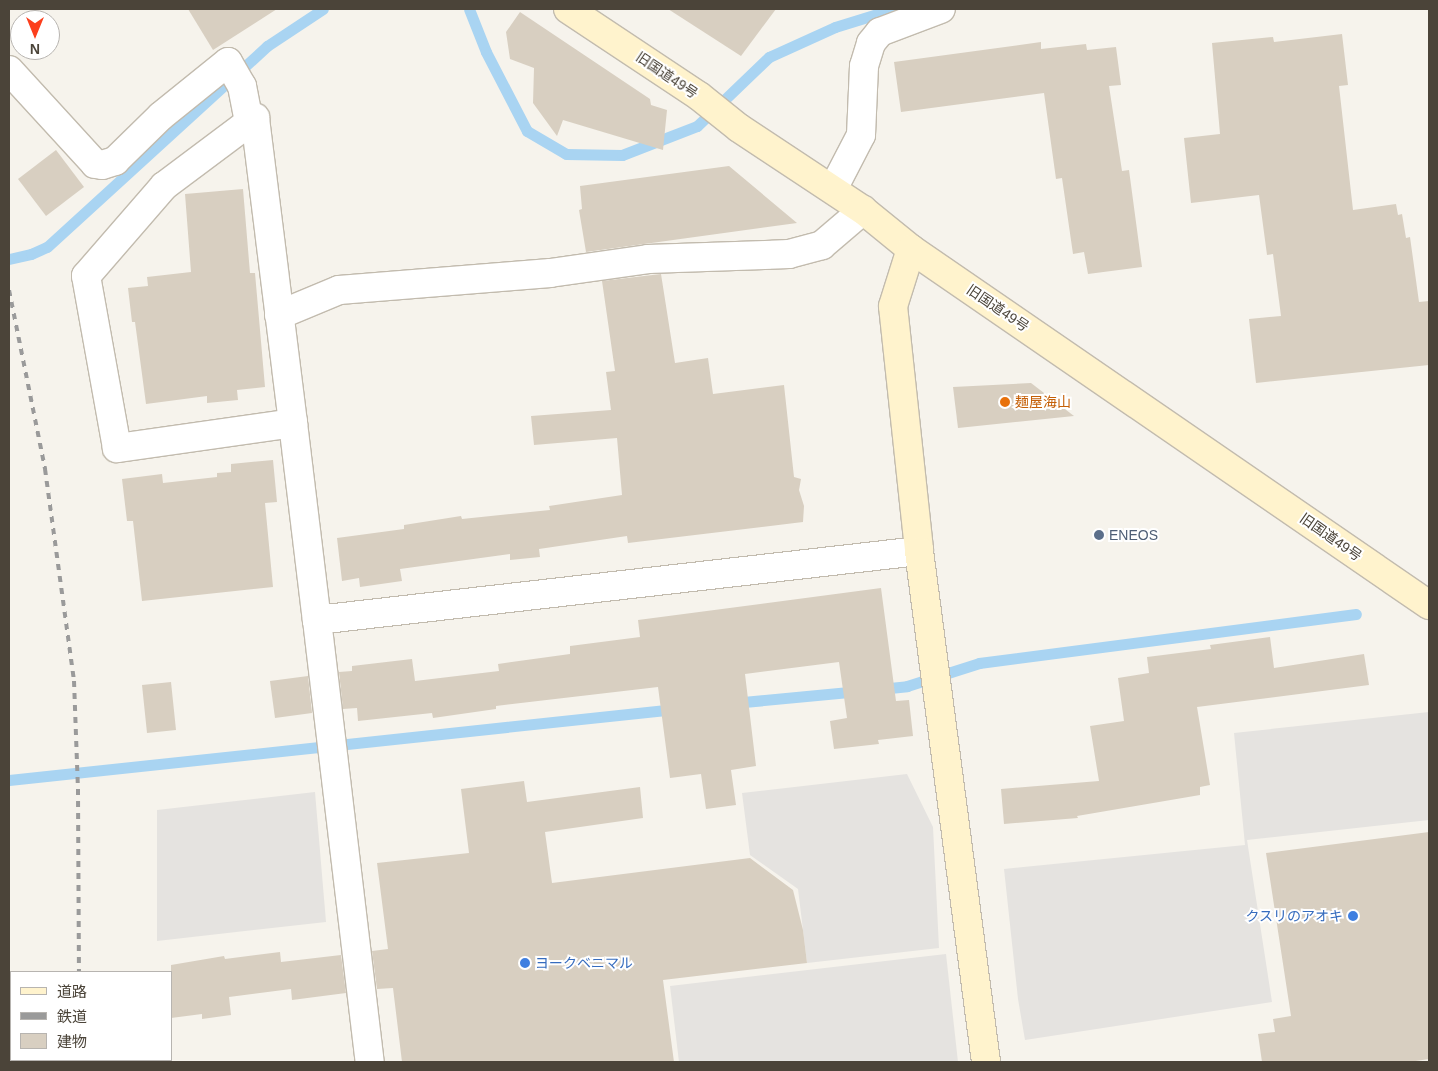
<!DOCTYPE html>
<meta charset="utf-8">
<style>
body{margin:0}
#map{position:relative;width:1438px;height:1071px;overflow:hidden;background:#f6f3ec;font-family:Helvetica,"Noto Sans JP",sans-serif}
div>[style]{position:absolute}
.parking>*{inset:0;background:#e5e3e0}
.stream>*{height:11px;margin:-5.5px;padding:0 5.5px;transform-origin:5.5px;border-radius:5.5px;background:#a9d4f2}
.building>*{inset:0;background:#d8cfc1}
.roads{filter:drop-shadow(1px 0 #c2bbae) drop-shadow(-1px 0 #c2bbae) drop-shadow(0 1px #c2bbae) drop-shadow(0 -1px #c2bbae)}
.street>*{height:28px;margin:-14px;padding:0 14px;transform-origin:14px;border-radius:14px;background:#fff}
.secondary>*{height:28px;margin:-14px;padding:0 14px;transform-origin:14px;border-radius:14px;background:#fff3cd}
.rail>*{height:4px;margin-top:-2px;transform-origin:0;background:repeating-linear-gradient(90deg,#9a9a9a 0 6px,transparent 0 12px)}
.dots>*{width:14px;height:14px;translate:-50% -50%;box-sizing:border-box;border:2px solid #fff;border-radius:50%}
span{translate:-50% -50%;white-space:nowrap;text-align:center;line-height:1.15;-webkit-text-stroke:4px #fff;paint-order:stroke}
.street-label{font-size:14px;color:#4b4439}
.food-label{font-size:14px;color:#c56008}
.left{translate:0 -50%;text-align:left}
.service-label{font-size:14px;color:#4e5e75}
.shop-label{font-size:14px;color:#366cbe}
.right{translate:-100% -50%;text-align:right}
.frame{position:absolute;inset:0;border:10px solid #4b4439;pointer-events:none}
.legend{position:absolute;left:10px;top:971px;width:162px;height:90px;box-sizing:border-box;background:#fff;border:1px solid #b7b4b0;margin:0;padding:6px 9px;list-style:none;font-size:15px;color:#4b4439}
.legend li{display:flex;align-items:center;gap:10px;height:25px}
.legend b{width:25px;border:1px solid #b7b4b0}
.north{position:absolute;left:10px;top:10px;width:50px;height:50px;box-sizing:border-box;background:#fff;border:1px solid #b7b4b0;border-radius:50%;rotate:180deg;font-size:14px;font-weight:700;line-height:20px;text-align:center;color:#4b4439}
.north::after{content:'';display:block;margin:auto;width:18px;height:22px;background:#fc3f1d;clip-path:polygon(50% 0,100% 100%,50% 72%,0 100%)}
</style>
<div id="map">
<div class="parking">
<div style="clip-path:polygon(1429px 712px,1429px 820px,1247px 840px,1272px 1002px,1025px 1040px,1018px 999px,1004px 869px,1245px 845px,1234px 733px)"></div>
<div style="clip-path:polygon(907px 774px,933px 827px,939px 948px,807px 963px,798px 889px,750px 855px,742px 793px)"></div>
<div style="clip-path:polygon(315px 792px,326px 922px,157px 941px,157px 810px)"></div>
<div style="clip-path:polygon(946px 954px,958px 1062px,679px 1062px,670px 986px)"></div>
</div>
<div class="stream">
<div style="left:469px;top:9px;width:46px;rotate:68.4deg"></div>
<div style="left:486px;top:52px;width:89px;rotate:62.6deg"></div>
<div style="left:527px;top:131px;width:45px;rotate:30.5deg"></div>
<div style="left:566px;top:154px;width:56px;rotate:1deg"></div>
<div style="left:622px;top:155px;width:80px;rotate:-21.1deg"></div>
<div style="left:697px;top:126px;width:100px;rotate:-43.8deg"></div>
<div style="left:769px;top:57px;width:72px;rotate:-24.4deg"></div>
<div style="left:835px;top:27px;width:61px;rotate:-17.2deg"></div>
<div style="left:9px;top:259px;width:23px;rotate:-13deg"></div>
<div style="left:31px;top:254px;width:17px;rotate:-24deg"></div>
<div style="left:47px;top:247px;width:298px;rotate:-42.4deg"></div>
<div style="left:267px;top:46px;width:67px;rotate:-33.5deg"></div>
<div style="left:880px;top:689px;width:27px;rotate:-6deg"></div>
<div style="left:907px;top:686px;width:76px;rotate:-17.7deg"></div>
<div style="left:979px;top:663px;width:380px;rotate:-7.4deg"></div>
<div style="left:733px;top:703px;width:127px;rotate:-5.4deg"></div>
<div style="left:9px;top:780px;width:670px;rotate:-6.09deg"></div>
</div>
<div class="building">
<div style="clip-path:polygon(188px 9px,277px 9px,213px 50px)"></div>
<div style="clip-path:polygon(668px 9px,776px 9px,741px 56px)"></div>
<div style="clip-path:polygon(520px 12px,650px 99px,651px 105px,667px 110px,663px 150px,563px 120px,557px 136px,533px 103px,534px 68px,510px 59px,506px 32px)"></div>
<div style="clip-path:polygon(1342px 34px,1348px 85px,1339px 86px,1353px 210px,1396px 204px,1398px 215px,1402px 214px,1406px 238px,1410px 237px,1419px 302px,1429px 301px,1429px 365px,1256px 383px,1249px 319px,1281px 316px,1273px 254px,1267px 255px,1259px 195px,1191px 203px,1184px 138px,1220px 134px,1212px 43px,1273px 37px,1274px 42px)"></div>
<div style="clip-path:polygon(1041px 42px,1041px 49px,1086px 44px,1087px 50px,1116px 47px,1121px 85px,1109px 86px,1122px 171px,1129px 170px,1142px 267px,1088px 274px,1084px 252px,1073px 254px,1062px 178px,1056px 179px,1044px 93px,901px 112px,894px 62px)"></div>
<div style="clip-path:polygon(56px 150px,84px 187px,46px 216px,18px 179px)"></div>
<div style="clip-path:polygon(729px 166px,797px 223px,586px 252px,579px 210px,582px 209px,580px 186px)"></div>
<div style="clip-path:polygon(243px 189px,250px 273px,255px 273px,265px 387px,237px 390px,238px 400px,207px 403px,207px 396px,146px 404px,135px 322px,132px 322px,128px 288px,148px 286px,147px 277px,191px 272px,185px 194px)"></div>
<div style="clip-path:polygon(661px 274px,675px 363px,708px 358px,713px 394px,784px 385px,794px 477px,801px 479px,799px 490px,804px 506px,803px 522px,628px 543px,627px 536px,539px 549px,540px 557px,510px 560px,510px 554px,400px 569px,402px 581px,360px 587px,359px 578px,342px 581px,337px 538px,404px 529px,404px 525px,461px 516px,462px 519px,550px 510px,549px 506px,622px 495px,617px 438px,534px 445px,531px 416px,611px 410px,606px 372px,615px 371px,602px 281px)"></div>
<div style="clip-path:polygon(1031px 383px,1074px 416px,958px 428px,953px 387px)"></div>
<div style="clip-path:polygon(273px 460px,277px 502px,265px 503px,273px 587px,142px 601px,133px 521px,127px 521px,122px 479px,162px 474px,163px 483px,217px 477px,217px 473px,231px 472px,231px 464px)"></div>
<div style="clip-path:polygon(881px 588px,896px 701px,909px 700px,913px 736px,878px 740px,879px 744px,834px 749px,830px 721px,847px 718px,839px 662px,745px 674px,756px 766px,731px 770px,736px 805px,706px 809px,701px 774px,670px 778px,658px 687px,496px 706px,496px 709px,433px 718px,432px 713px,358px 721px,357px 708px,343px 709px,339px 672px,352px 671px,352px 666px,412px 659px,415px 681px,499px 671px,498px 664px,570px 654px,570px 646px,640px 637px,638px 620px)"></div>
<div style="clip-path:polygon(1270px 637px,1274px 668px,1364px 654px,1369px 685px,1197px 707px,1210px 785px,1200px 787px,1200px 795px,1077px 816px,1078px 818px,1004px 824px,1001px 789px,1099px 781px,1090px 726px,1124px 721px,1118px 678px,1149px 673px,1147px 657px,1211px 649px,1210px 645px)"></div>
<div style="clip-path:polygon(308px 676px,312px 713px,275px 718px,270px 681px)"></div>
<div style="clip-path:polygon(171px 682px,176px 730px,147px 733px,142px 685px)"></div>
<div style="clip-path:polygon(524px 781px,527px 802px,640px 787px,643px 818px,545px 832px,552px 883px,750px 858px,793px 890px,803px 930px,807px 963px,663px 980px,674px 1062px,402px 1062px,393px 988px,377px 989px,372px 951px,388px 949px,377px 863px,469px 853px,461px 789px)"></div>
<div style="clip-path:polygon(1429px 832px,1429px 1059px,1409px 1062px,1262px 1062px,1258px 1034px,1275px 1032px,1273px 1019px,1291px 1016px,1266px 853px)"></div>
<div style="clip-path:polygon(280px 952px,281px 962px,341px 955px,346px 993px,292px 1000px,291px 989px,229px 997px,231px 1015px,202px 1019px,202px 1014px,171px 1018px,171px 965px,224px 956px,225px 959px)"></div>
</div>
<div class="roads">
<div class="street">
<div style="left:9px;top:70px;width:127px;rotate:47.5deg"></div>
<div style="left:95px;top:164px;width:7px;rotate:8deg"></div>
<div style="left:102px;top:165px;width:14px;rotate:-17deg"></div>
<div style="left:115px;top:161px;width:64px;rotate:-44.4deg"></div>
<div style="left:161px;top:116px;width:86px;rotate:-38.9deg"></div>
<div style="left:228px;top:62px;width:28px;rotate:60deg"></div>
<div style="left:242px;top:86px;width:37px;rotate:79deg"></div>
<div style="left:833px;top:189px;width:61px;rotate:-62.6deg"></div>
<div style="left:861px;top:135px;width:69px;rotate:-87.5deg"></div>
<div style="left:864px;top:66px;width:24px;rotate:-73deg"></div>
<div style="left:871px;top:43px;width:14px;rotate:-51deg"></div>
<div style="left:880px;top:32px;width:65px;rotate:-20.7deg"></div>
<div style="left:279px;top:315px;width:65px;rotate:-22.6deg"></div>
<div style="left:339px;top:290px;width:212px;rotate:-4.6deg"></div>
<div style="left:550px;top:273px;width:99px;rotate:-8.1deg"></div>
<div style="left:648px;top:259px;width:141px;rotate:-2deg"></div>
<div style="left:789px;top:254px;width:34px;rotate:-15deg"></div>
<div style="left:822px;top:245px;width:54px;rotate:-40.5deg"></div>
<div style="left:293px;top:423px;width:178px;rotate:171.9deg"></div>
<div style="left:117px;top:448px;width:175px;rotate:-100.2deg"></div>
<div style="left:86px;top:276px;width:119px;rotate:-49.1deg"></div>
<div style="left:164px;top:186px;width:114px;rotate:-36.8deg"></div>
<div style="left:255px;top:118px;width:307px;rotate:82.9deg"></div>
<div style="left:293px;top:423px;width:198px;rotate:83.1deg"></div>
<div style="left:317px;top:620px;width:445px;rotate:83.2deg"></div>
<div style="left:317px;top:620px;width:606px;rotate:-6.54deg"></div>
</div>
<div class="secondary">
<div style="left:568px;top:9px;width:157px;rotate:33.6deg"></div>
<div style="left:699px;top:96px;width:51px;rotate:38.7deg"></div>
<div style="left:739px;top:128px;width:149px;rotate:33.5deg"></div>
<div style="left:863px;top:210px;width:62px;rotate:39.1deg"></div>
<div style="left:911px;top:249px;width:629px;rotate:34.5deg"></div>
<div style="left:911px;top:249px;width:60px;rotate:107.5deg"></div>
<div style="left:893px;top:306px;width:246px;rotate:83.9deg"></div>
<div style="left:919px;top:551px;width:515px;rotate:82.53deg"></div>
</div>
</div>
<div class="rail">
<div style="left:9px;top:290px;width:183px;rotate:78.6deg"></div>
<div style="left:45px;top:469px;width:214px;rotate:82.2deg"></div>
<div style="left:74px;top:681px;width:108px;rotate:87.9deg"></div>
<div style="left:78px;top:789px;width:183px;rotate:89.7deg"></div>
<div style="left:75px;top:1062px;width:2px;rotate:-90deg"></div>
</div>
<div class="dots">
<div style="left:1005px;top:402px;background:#e8710a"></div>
<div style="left:1099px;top:535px;background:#5c6f8a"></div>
<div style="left:1353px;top:916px;background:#3f7fe0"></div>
<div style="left:525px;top:963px;background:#3f7fe0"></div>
</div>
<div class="street-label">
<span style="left:667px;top:75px;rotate:34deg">旧国道49号</span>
<span style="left:998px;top:308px;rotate:34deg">旧国道49号</span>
<span style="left:1331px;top:537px;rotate:35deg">旧国道49号</span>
</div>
<div class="food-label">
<span class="left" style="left:1015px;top:402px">麺屋海山</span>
</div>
<div class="service-label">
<span class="left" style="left:1109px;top:535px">ENEOS</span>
</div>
<div class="shop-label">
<span class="right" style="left:1343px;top:916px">クスリのアオキ</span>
<span class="left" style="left:535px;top:963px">ヨークベニマル</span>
</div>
<div class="frame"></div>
<ul class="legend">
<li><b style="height:6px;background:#fff3cd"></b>道路</li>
<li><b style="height:6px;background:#9a9a9a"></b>鉄道</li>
<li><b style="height:14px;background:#d8cfc1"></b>建物</li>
</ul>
<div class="north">N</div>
</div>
